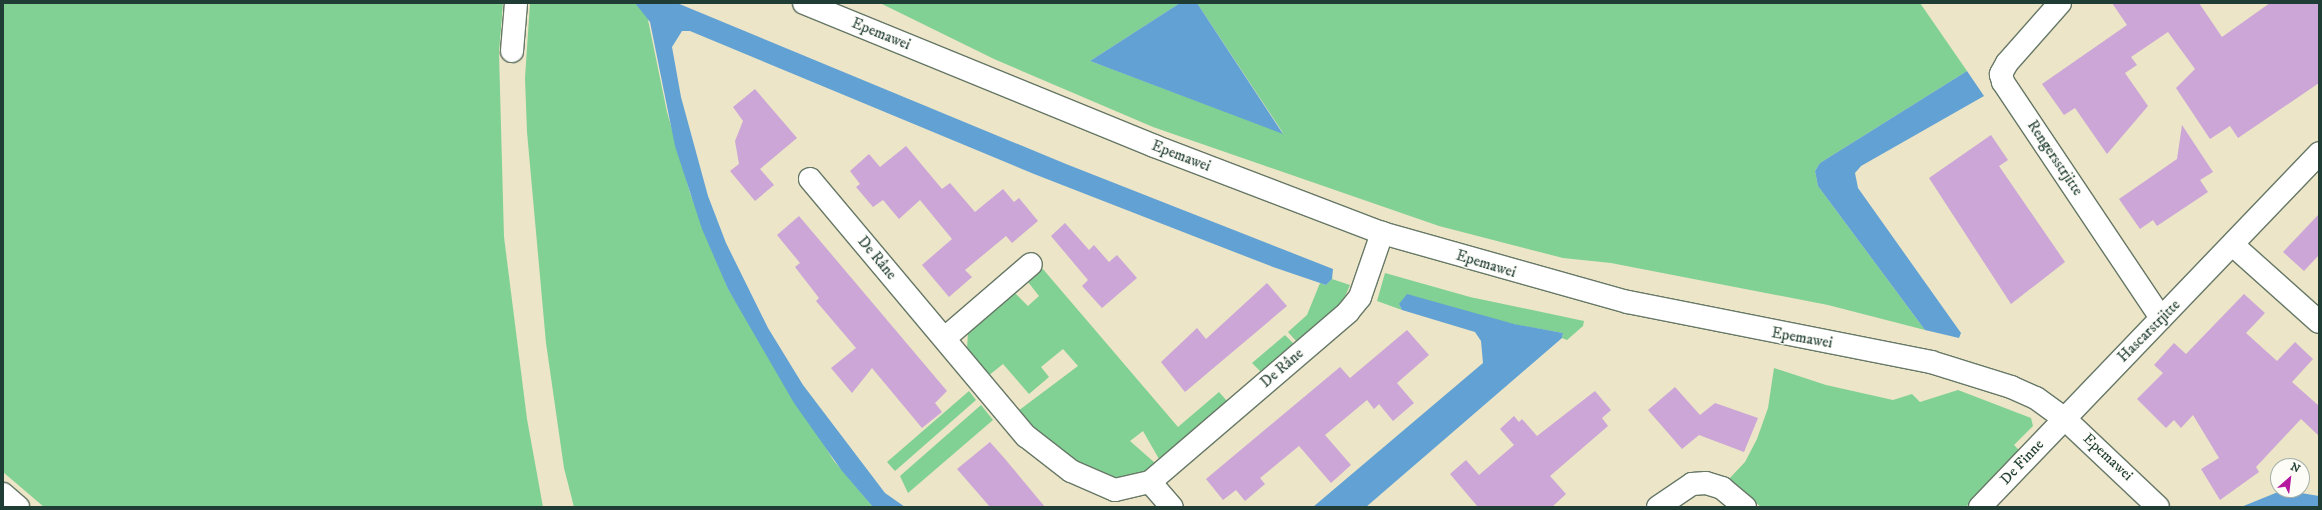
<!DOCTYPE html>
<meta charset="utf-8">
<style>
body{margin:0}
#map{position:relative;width:2322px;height:510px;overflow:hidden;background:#ece5c7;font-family:"IM FELL DW Pica",serif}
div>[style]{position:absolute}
.green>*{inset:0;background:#80d193}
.water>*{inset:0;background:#61a1d4}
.building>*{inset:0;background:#cba6d7}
.roads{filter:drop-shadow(1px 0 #677867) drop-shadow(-1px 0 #677867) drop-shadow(0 1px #677867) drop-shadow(0 -1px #677867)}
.minor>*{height:22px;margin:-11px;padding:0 11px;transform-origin:11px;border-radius:11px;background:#fff}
span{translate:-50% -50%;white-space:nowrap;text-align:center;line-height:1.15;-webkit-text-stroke:3px #fdfcf7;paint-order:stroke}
.street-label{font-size:15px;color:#1f3d34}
.frame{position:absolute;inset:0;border:4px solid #1f3d34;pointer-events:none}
.north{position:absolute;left:2270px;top:458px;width:40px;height:40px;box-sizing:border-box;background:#fdfcf7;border:1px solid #a4b0a9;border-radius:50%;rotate:28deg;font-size:11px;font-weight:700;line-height:16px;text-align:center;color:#1f3d34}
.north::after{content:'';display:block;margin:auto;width:14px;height:18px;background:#b5179e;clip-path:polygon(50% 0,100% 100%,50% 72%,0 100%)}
</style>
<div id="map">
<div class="green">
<div style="clip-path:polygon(3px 3px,503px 3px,499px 53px,504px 237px,527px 419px,543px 507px,44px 507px,3px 472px)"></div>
<div style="clip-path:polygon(530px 3px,635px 3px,647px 15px,667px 112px,690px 193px,728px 289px,834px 461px,873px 507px,574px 507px,564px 468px,546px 343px,527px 132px,525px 78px)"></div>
<div style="clip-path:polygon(880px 3px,1180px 3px,1090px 61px,1283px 133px,1197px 3px,1920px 3px,1967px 71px,1820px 163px,1815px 171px,1818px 186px,1925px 330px,1828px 305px,1611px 263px,1563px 258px,1439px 226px,1153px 127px,994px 59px)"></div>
<div style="clip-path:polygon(1042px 268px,1178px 427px,1219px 392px,1227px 401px,1159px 459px,1143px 431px,1130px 441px,1155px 463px,1140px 475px,1122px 482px,1085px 467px,1045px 440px,1018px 411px,1078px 366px,1063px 349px,1041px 367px,1049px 377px,1029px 394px,1003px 364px,988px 376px,967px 349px,968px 332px,1014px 292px,1028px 306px,1039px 296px,1028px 282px)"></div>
<div style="clip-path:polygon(1385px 273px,1470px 297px,1584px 321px,1583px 326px,1567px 340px,1562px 338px,1563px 333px,1399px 304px,1402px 310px,1377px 301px)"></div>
<div style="clip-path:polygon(1332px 279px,1350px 285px,1343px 301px,1297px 342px,1288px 332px,1307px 315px,1320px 283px,1326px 285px)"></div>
<div style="clip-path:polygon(1285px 335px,1294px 344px,1261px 372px,1252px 363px)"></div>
<div style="clip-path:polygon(1774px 368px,1826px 385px,1893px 400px,1912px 394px,1920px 402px,1958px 390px,2031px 418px,2033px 426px,2014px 445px,2020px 451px,1966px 507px,1761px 507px,1728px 480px,1745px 462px,1757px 439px,1768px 408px)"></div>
<div style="clip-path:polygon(969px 391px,976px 400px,895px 471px,887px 462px)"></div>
<div style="clip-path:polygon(981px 405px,993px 420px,908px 493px,900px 476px)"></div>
</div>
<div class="water">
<div style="clip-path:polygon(635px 3px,677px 3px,1066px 164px,1333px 269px,1332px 279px,1326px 285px,1273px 267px,1034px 174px,690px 31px,682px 31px,672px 47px,681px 97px,708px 196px,726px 243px,768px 328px,803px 385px,885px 493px,905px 507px,873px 507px,842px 471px,794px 403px,728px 289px,702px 229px,675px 146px,650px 22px)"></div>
<div style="clip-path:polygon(1180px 3px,1197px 3px,1283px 134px,1090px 61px)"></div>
<div style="clip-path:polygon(1967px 71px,1984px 96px,1861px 166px,1855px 173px,1858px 188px,1961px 333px,1959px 338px,1925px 330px,1818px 186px,1815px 171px,1820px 163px)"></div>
<div style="clip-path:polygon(1407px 294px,1514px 324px,1563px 333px,1562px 338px,1366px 507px,1313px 507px,1483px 363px,1481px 341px,1475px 332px,1402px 310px,1399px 304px)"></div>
<div style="clip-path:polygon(2283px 490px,2319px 496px,2319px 507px,2241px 507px)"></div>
</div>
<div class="building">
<div style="clip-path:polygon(2112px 3px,2199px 3px,2222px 37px,2270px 3px,2319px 3px,2319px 83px,2238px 138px,2230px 126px,2210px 139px,2176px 88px,2195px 69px,2168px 32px,2131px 57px,2137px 65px,2125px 73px,2148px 106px,2107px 154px,2075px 108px,2064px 115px,2042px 84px,2127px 25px)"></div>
<div style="clip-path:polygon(755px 89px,797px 138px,760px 169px,774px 185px,755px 201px,730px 171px,739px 164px,735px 141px,743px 121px,733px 107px)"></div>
<div style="clip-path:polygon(2182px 125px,2213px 172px,2200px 180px,2208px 192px,2157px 226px,2153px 220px,2140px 229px,2119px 199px,2177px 159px)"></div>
<div style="clip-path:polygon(1991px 135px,2008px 160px,1999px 166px,2065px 262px,2011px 304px,1929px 178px)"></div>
<div style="clip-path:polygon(906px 146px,942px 189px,950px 183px,975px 212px,1003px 189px,1014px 202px,1019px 198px,1038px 221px,1012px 243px,1006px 236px,965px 270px,972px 277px,949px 297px,922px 265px,952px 239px,920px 200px,899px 219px,883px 200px,873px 207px,856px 187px,860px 184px,850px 171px,869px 154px,880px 167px)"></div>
<div style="clip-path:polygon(2319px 214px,2319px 255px,2304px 271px,2283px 252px)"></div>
<div style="clip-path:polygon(799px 216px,947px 391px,935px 403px,942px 412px,922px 428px,872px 368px,852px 393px,831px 368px,856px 348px,816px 301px,819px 298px,795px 267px,800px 263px,777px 235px)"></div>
<div style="clip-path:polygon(1065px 223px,1089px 250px,1094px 245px,1109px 262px,1117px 255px,1137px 278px,1102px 308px,1082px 286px,1088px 280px,1051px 236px)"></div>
<div style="clip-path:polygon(1267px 283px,1287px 306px,1185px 392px,1161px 362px,1197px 328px,1206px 339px)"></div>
<div style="clip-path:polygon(2244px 294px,2265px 313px,2246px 333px,2277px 361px,2295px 342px,2313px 359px,2292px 382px,2319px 406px,2319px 436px,2301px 419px,2256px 467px,2259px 472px,2220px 500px,2201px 469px,2219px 458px,2193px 415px,2181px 428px,2174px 420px,2166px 428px,2137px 399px,2163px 373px,2154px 365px,2174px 343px,2186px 354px)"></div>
<div style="clip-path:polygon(1407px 330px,1429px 355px,1397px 383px,1414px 403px,1393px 421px,1379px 404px,1374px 409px,1367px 400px,1325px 435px,1351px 465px,1331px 483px,1299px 446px,1260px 478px,1265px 484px,1245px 501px,1236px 490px,1223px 500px,1206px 479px,1340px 367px,1350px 378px)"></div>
<div style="clip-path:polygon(1675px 387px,1700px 415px,1715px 403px,1758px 418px,1744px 452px,1699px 435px,1682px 449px,1648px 410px)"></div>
<div style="clip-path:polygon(1595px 391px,1611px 410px,1602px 418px,1608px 426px,1550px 476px,1566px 494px,1552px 507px,1478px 507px,1450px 474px,1466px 460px,1479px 475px,1514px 445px,1500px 429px,1514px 416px,1519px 422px,1522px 419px,1537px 436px)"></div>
<div style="clip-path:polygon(990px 442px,1005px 459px,1045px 507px,990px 507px,957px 469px)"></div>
</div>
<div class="roads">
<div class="minor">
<div style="left:804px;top:3px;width:378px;rotate:22.2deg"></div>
<div style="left:1154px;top:146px;width:244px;rotate:20.9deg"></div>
<div style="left:1382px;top:233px;width:255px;rotate:15.7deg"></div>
<div style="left:1628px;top:302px;width:309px;rotate:11.2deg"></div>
<div style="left:1931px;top:362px;width:84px;rotate:17.4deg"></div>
<div style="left:2011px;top:387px;width:27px;rotate:24deg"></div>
<div style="left:2036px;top:398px;width:34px;rotate:36deg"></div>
<div style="left:2064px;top:418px;width:129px;rotate:43.4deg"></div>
<div style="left:2060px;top:3px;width:80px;rotate:131.5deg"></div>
<div style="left:2007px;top:63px;width:13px;rotate:119deg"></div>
<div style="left:2001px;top:74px;width:8px;rotate:76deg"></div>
<div style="left:2003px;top:82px;width:284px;rotate:56.2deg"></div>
<div style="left:512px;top:51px;width:48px;rotate:-85.2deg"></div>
<div style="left:810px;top:179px;width:336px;rotate:50deg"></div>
<div style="left:1026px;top:436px;width:57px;rotate:37.9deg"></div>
<div style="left:1071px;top:471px;width:48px;rotate:23.4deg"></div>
<div style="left:1115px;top:490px;width:36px;rotate:-13deg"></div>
<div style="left:1150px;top:482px;width:261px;rotate:-40.6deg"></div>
<div style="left:1348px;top:312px;width:19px;rotate:-51deg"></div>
<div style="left:1360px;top:297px;width:68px;rotate:-71deg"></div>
<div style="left:2234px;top:246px;width:114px;rotate:41.8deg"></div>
<div style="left:945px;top:338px;width:113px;rotate:-40.7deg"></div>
<div style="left:1150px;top:482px;width:33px;rotate:49deg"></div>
<div style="left:3px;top:494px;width:20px;rotate:41deg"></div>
<div style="left:1658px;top:507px;width:41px;rotate:-34.1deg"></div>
<div style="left:1692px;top:484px;width:14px;rotate:-4deg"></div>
<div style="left:1706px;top:483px;width:17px;rotate:17deg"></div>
<div style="left:1722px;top:488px;width:30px;rotate:40deg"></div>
<div style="left:1980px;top:507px;width:490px;rotate:-46.2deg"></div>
</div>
</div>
<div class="street-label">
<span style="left:881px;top:34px;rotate:22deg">Epemawei</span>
<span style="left:1181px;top:156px;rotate:21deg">Epemawei</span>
<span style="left:2055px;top:158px;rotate:56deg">Rengersstrjitte</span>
<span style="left:877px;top:258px;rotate:50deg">De Râne</span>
<span style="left:1486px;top:264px;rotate:17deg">Epemawei</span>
<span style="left:2149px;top:331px;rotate:-45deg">Hascarstrjitte</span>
<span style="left:1802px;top:338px;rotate:10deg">Epemawei</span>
<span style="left:1282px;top:368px;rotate:-41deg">De Râne</span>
<span style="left:2108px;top:457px;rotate:43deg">Epemawei</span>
<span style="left:2022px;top:462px;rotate:-47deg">De Finne</span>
</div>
<div class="frame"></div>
<div class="north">N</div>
</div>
